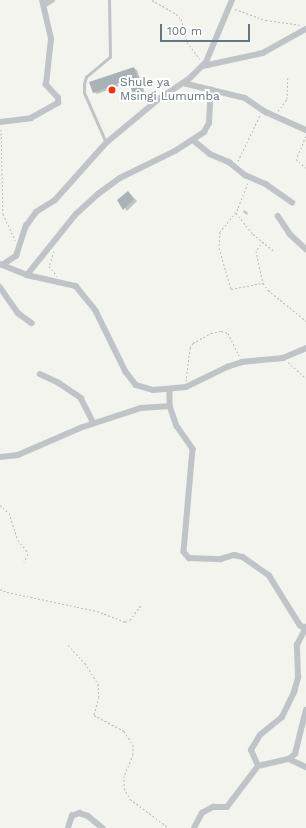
<!DOCTYPE html>
<style>
body{margin:0}
#map{position:relative;width:306px;height:828px;overflow:hidden;background:#f4f4ef;font-family:"Work Sans",sans-serif}
div>[style]{position:absolute}
.shadow>*{inset:0;background:#0003}
.building>*{inset:0;background:#a9b3b7}
.path>*{height:1px;margin-top:-0.5px;transform-origin:0;background:repeating-linear-gradient(90deg,#b8bcbe 0 2px,transparent 0 4px)}
.lane>*{height:2.5px;margin:-1.25px;padding:0 1.25px;transform-origin:1.25px;border-radius:1.25px;background:#bec4c7}
.street>*{height:5.5px;margin:-2.75px;padding:0 2.75px;transform-origin:2.75px;border-radius:2.75px;background:#bec4c7}
.dots>*{width:11px;height:11px;translate:-50% -50%;box-sizing:border-box;border:2px solid #fff;border-radius:50%}
span{translate:-50% -50%;white-space:nowrap;text-align:center;line-height:1.15;-webkit-text-stroke:4px #fff;paint-order:stroke}
.poi-label{font-size:12px;color:#617783}
.left{translate:0 -50%;text-align:left}
.scale{position:absolute;left:160px;top:24px;width:90px;height:18px;box-sizing:border-box;border:2px solid #617783;border-top:0;padding-left:5px;font-size:12px;line-height:14px;white-space:nowrap;color:#617783;-webkit-text-stroke:3px #fff;paint-order:stroke}
</style>
<div id="map">
<div class="shadow">
<div style="clip-path:polygon(134px 68px,137px 70px,145px 93px,137px 95px,134px 94px,130px 82px,97px 94px,94px 92px)"></div>
<div style="clip-path:polygon(128px 192px,137px 201px,127px 211px,119px 200px)"></div>
<div style="clip-path:polygon(244px 210px,248px 213px,247px 215px,243px 212px)"></div>
</div>
<div class="building">
<div style="clip-path:polygon(134px 67px,142px 91px,133px 94px,128px 80px,93px 93px,89px 82px)"></div>
<div style="clip-path:polygon(128px 191px,134px 199px,123px 210px,117px 200px)"></div>
</div>
<div class="path">
<div style="left:152px;top:0;width:28px;rotate:30deg"></div>
<div style="left:176px;top:14px;width:7px;rotate:45deg"></div>
<div style="left:181px;top:19px;width:24px;rotate:75deg"></div>
<div style="left:187px;top:42px;width:21px;rotate:53deg"></div>
<div style="left:235px;top:9px;width:33px;rotate:20deg"></div>
<div style="left:266px;top:20px;width:34px;rotate:8deg"></div>
<div style="left:278px;top:111px;width:15px;rotate:-53deg"></div>
<div style="left:287px;top:99px;width:23px;rotate:-88deg"></div>
<div style="left:1px;top:129px;width:85px;rotate:88.7deg"></div>
<div style="left:3px;top:214px;width:29px;rotate:65deg"></div>
<div style="left:306px;top:136px;width:25px;rotate:113deg"></div>
<div style="left:296px;top:159px;width:13px;rotate:42deg"></div>
<div style="left:238px;top:161px;width:51px;rotate:-64.4deg"></div>
<div style="left:248px;top:183px;width:31px;rotate:112deg"></div>
<div style="left:236px;top:212px;width:26px;rotate:129deg"></div>
<div style="left:220px;top:232px;width:16px;rotate:94deg"></div>
<div style="left:219px;top:248px;width:43px;rotate:73.7deg"></div>
<div style="left:231px;top:289px;width:33px;rotate:-11deg"></div>
<div style="left:236px;top:213px;width:27px;rotate:51deg"></div>
<div style="left:253px;top:234px;width:27px;rotate:39deg"></div>
<div style="left:263px;top:241px;width:12px;rotate:125deg"></div>
<div style="left:256px;top:251px;width:33px;rotate:78deg"></div>
<div style="left:263px;top:283px;width:9px;rotate:54deg"></div>
<div style="left:268px;top:290px;width:49px;rotate:39.2deg"></div>
<div style="left:54px;top:251px;width:16px;rotate:108deg"></div>
<div style="left:49px;top:266px;width:13px;rotate:51deg"></div>
<div style="left:288px;top:362px;width:24px;rotate:42deg"></div>
<div style="left:186px;top:381px;width:33px;rotate:-83deg"></div>
<div style="left:190px;top:348px;width:6px;rotate:-59deg"></div>
<div style="left:193px;top:343px;width:21px;rotate:-29deg"></div>
<div style="left:211px;top:333px;width:10px;rotate:-11deg"></div>
<div style="left:221px;top:331px;width:7px;rotate:16deg"></div>
<div style="left:228px;top:333px;width:25px;rotate:64deg"></div>
<div style="left:0;top:505px;width:12px;rotate:42deg"></div>
<div style="left:9px;top:513px;width:28px;rotate:72deg"></div>
<div style="left:18px;top:540px;width:13px;rotate:51deg"></div>
<div style="left:26px;top:550px;width:4px;rotate:63deg"></div>
<div style="left:28px;top:554px;width:9px;rotate:117deg"></div>
<div style="left:0;top:589px;width:8px;rotate:23deg"></div>
<div style="left:7px;top:592px;width:92px;rotate:11.9deg"></div>
<div style="left:97px;top:611px;width:30px;rotate:21deg"></div>
<div style="left:125px;top:622px;width:5px;rotate:-22deg"></div>
<div style="left:130px;top:620px;width:19px;rotate:-54deg"></div>
<div style="left:68px;top:645px;width:25px;rotate:47deg"></div>
<div style="left:85px;top:663px;width:25px;rotate:58deg"></div>
<div style="left:98px;top:684px;width:13px;rotate:86deg"></div>
<div style="left:99px;top:697px;width:19px;rotate:106deg"></div>
<div style="left:94px;top:715px;width:34px;rotate:28deg"></div>
<div style="left:124px;top:731px;width:17px;rotate:57deg"></div>
<div style="left:133px;top:745px;width:9px;rotate:90deg"></div>
<div style="left:133px;top:754px;width:24px;rotate:112deg"></div>
<div style="left:124px;top:776px;width:12px;rotate:90deg"></div>
<div style="left:124px;top:788px;width:13px;rotate:61deg"></div>
<div style="left:130px;top:799px;width:49px;rotate:36.6deg"></div>
</div>
<div class="lane">
<div style="left:106px;top:143px;width:55px;rotate:-113.7deg"></div>
<div style="left:84px;top:93px;width:9px;rotate:-90deg"></div>
<div style="left:84px;top:84px;width:7px;rotate:-74deg"></div>
<div style="left:86px;top:77px;width:31px;rotate:-40deg"></div>
<div style="left:110px;top:57px;width:57px;rotate:-91deg"></div>
</div>
<div class="street">
<div style="left:44px;top:5px;width:9px;rotate:-32deg"></div>
<div style="left:203px;top:66px;width:61px;rotate:-12.2deg"></div>
<div style="left:263px;top:53px;width:49px;rotate:-29.2deg"></div>
<div style="left:183px;top:83px;width:64px;rotate:13.6deg"></div>
<div style="left:245px;top:98px;width:25px;rotate:34deg"></div>
<div style="left:266px;top:112px;width:44px;rotate:24.2deg"></div>
<div style="left:0;top:122px;width:31px;rotate:-7deg"></div>
<div style="left:31px;top:118px;width:31px;rotate:-29deg"></div>
<div style="left:58px;top:103px;width:5px;rotate:-90deg"></div>
<div style="left:58px;top:98px;width:18px;rotate:-133deg"></div>
<div style="left:46px;top:85px;width:46px;rotate:-83.8deg"></div>
<div style="left:51px;top:39px;width:40px;rotate:-103deg"></div>
<div style="left:193px;top:140px;width:22px;rotate:39deg"></div>
<div style="left:210px;top:154px;width:21px;rotate:23deg"></div>
<div style="left:229px;top:162px;width:21px;rotate:39deg"></div>
<div style="left:245px;top:175px;width:23px;rotate:23deg"></div>
<div style="left:266px;top:184px;width:32px;rotate:35deg"></div>
<div style="left:278px;top:216px;width:22px;rotate:56deg"></div>
<div style="left:290px;top:234px;width:22px;rotate:43deg"></div>
<div style="left:0;top:264px;width:29px;rotate:22deg"></div>
<div style="left:27px;top:275px;width:50px;rotate:12.7deg"></div>
<div style="left:76px;top:286px;width:32px;rotate:51deg"></div>
<div style="left:96px;top:311px;width:68px;rotate:63.8deg"></div>
<div style="left:126px;top:372px;width:16px;rotate:52deg"></div>
<div style="left:136px;top:385px;width:18px;rotate:16deg"></div>
<div style="left:153px;top:390px;width:33px;rotate:-5deg"></div>
<div style="left:186px;top:387px;width:46px;rotate:-26deg"></div>
<div style="left:227px;top:367px;width:16px;rotate:-18deg"></div>
<div style="left:242px;top:362px;width:41px;rotate:-5.6deg"></div>
<div style="left:283px;top:358px;width:25px;rotate:-23deg"></div>
<div style="left:2px;top:265px;width:17px;rotate:-33deg"></div>
<div style="left:16px;top:256px;width:32px;rotate:-72deg"></div>
<div style="left:26px;top:226px;width:17px;rotate:-54deg"></div>
<div style="left:36px;top:212px;width:22px;rotate:-32deg"></div>
<div style="left:55px;top:200px;width:76px;rotate:-48.2deg"></div>
<div style="left:106px;top:143px;width:69px;rotate:-39.7deg"></div>
<div style="left:159px;top:99px;width:37px;rotate:-34deg"></div>
<div style="left:190px;top:78px;width:23px;rotate:-45deg"></div>
<div style="left:206px;top:62px;width:67px;rotate:-67.2deg"></div>
<div style="left:27px;top:275px;width:78px;rotate:-51.2deg"></div>
<div style="left:76px;top:214px;width:30px;rotate:-42deg"></div>
<div style="left:98px;top:194px;width:27px;rotate:-36deg"></div>
<div style="left:120px;top:178px;width:61px;rotate:-26.1deg"></div>
<div style="left:175px;top:151px;width:35px;rotate:-33deg"></div>
<div style="left:204px;top:132px;width:10px;rotate:-61deg"></div>
<div style="left:209px;top:123px;width:33px;rotate:-87deg"></div>
<div style="left:0;top:287px;width:32px;rotate:55deg"></div>
<div style="left:18px;top:313px;width:17px;rotate:36deg"></div>
<div style="left:40px;top:374px;width:21px;rotate:25deg"></div>
<div style="left:59px;top:383px;width:27px;rotate:34deg"></div>
<div style="left:81px;top:398px;width:28px;rotate:63deg"></div>
<div style="left:170px;top:390px;width:16px;rotate:90deg"></div>
<div style="left:170px;top:406px;width:21px;rotate:71deg"></div>
<div style="left:177px;top:426px;width:28px;rotate:55deg"></div>
<div style="left:193px;top:449px;width:103px;rotate:95deg"></div>
<div style="left:184px;top:552px;width:8px;rotate:50deg"></div>
<div style="left:189px;top:558px;width:32px;rotate:2deg"></div>
<div style="left:221px;top:559px;width:14px;rotate:-17deg"></div>
<div style="left:234px;top:555px;width:9px;rotate:13deg"></div>
<div style="left:243px;top:557px;width:32px;rotate:35deg"></div>
<div style="left:269px;top:575px;width:59px;rotate:58.2deg"></div>
<div style="left:300px;top:625px;width:7px;rotate:34deg"></div>
<div style="left:0;top:457px;width:18px;rotate:-6deg"></div>
<div style="left:18px;top:455px;width:68px;rotate:-23.5deg"></div>
<div style="left:80px;top:428px;width:64px;rotate:-18.2deg"></div>
<div style="left:141px;top:408px;width:29px;rotate:-4deg"></div>
<div style="left:289px;top:759px;width:19px;rotate:25deg"></div>
<div style="left:258px;top:766px;width:17px;rotate:-114deg"></div>
<div style="left:251px;top:750px;width:17px;rotate:-59deg"></div>
<div style="left:260px;top:735px;width:28px;rotate:-39deg"></div>
<div style="left:282px;top:717px;width:28px;rotate:-64deg"></div>
<div style="left:294px;top:692px;width:15px;rotate:-74deg"></div>
<div style="left:298px;top:678px;width:33px;rotate:-92deg"></div>
<div style="left:297px;top:645px;width:20px;rotate:-63deg"></div>
<div style="left:68px;top:828px;width:13px;rotate:-72deg"></div>
<div style="left:72px;top:816px;width:8px;rotate:-23deg"></div>
<div style="left:79px;top:813px;width:9px;rotate:18deg"></div>
<div style="left:88px;top:816px;width:19px;rotate:39deg"></div>
<div style="left:194px;top:828px;width:17px;rotate:-62deg"></div>
<div style="left:202px;top:813px;width:13px;rotate:-29deg"></div>
<div style="left:213px;top:807px;width:14px"></div>
<div style="left:227px;top:807px;width:51px;rotate:-52.9deg"></div>
<div style="left:258px;top:766px;width:32px;rotate:-13deg"></div>
<div style="left:289px;top:759px;width:8px;rotate:-40deg"></div>
<div style="left:295px;top:754px;width:45px;rotate:-76deg"></div>
</div>
<div class="dots">
<div style="left:112px;top:90px;background:#ef3114"></div>
</div>
<div class="poi-label">
<span class="left" style="left:120px;top:90px">Shule ya<br>Msingi Lumumba</span>
</div>
<div class="scale">100 m</div>
</div>
